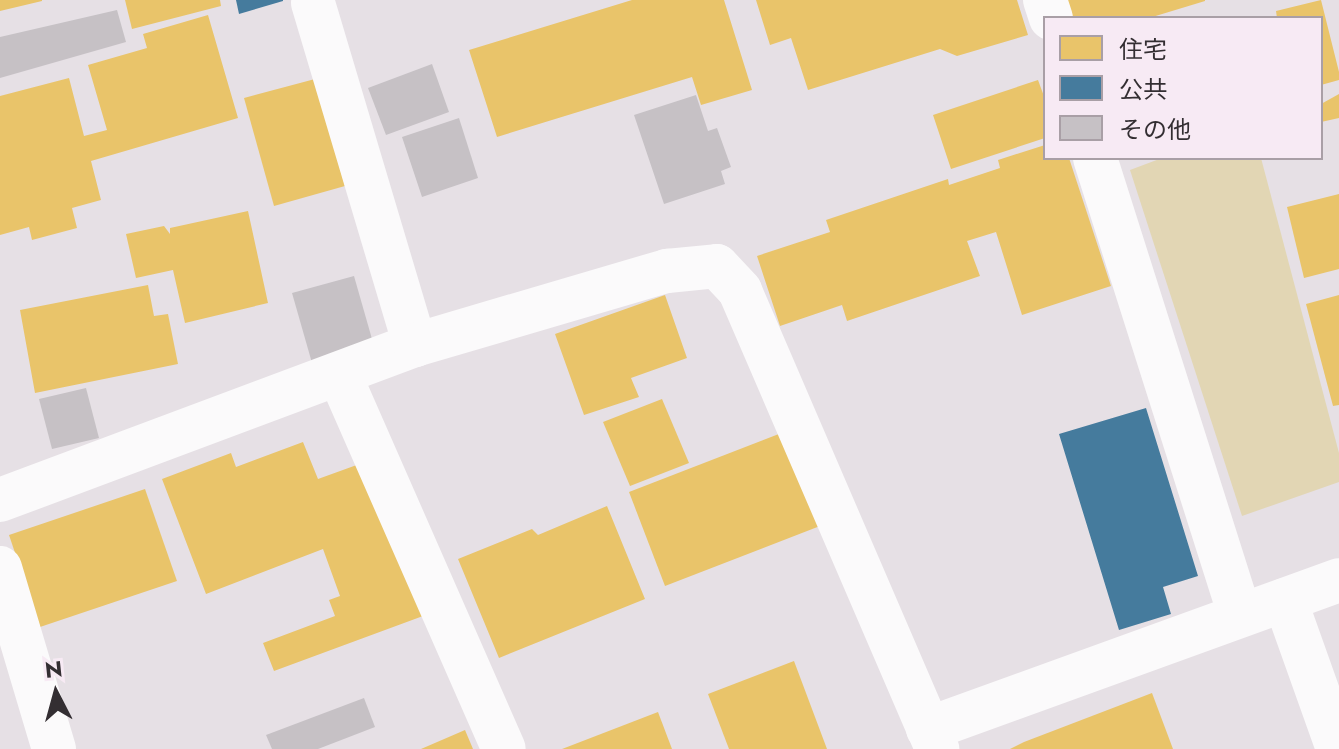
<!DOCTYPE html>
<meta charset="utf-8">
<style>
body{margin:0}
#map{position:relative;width:1339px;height:749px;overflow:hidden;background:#e6e0e5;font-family:Jost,"Noto Sans JP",sans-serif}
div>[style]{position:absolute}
.green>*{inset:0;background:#e2d6b4}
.homes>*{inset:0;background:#e9c46a}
.public>*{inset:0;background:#457b9d}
.building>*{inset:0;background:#c6c1c5}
.minor>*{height:44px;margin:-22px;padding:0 22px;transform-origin:22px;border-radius:22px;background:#fbfafb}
span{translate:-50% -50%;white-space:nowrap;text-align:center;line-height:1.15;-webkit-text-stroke:8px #f7eaf4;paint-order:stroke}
.legend{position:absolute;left:1043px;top:16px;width:280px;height:144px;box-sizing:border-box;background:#f7eaf4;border:2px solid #a99fa6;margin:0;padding:10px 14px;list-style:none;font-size:24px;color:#332e32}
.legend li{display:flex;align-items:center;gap:16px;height:40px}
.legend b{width:40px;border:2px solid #a99fa6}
.north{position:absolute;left:16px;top:653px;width:80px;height:80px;-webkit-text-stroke:6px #f7eaf4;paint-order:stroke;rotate:354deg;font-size:22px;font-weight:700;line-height:32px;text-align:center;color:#332e32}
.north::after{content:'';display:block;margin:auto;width:28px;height:36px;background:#332e32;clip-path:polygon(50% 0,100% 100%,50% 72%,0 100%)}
</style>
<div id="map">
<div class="green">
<div style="clip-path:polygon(1162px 158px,1261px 158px,1339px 453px,1339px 482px,1242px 516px,1130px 170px)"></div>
</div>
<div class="homes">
<div style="clip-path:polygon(0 0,42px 0,42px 1px,0 11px)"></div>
<div style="clip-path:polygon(125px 0,220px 0,221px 6px,132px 29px)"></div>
<div style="clip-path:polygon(632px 0,724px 0,752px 90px,701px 105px,692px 77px,497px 137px,469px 50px)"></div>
<div style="clip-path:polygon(756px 0,1017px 0,1028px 35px,957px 56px,940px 49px,808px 90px,791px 38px,770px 45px)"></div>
<div style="clip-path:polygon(1066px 0,1205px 0,1205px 1px,1149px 18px,1072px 18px)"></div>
<div style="clip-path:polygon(1321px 0,1339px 72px,1339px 80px,1321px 85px,1321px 18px,1277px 18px,1276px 11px)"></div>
<div style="clip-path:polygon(208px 15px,238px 118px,91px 161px,101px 200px,72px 208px,77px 228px,32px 240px,29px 227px,0 235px,0 96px,69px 78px,84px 136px,107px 130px,88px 65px,147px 48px,143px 34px)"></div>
<div style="clip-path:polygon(315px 79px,345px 186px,274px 206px,244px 98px)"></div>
<div style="clip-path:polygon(1038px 80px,1045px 99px,1045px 138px,951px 169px,933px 115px)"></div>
<div style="clip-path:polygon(1339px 94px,1339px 118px,1321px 122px,1321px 104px)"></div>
<div style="clip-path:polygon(1045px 145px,1045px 158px,1069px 158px,1111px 286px,1022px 315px,996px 232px,967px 241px,980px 276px,847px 321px,842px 305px,780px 326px,757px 256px,830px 232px,826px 220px,948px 179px,949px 185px,1000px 168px,998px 160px)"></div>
<div style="clip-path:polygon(1339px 194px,1339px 269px,1304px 278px,1287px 207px)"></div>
<div style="clip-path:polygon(248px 211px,268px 303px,185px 323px,173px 270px,136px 278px,126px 234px,164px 226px,170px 234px,170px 228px)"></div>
<div style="clip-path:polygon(148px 285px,154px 316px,168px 314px,178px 364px,35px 393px,20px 310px)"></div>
<div style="clip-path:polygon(665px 295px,687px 358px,631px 378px,639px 397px,584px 415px,555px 334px)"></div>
<div style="clip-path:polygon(1339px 295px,1339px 405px,1333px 406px,1306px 304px)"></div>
<div style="clip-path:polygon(662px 399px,689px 463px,630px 486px,603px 422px)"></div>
<div style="clip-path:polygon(784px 432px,820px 526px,665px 586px,629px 492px)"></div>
<div style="clip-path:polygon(303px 442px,318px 479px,365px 462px,423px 616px,274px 671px,263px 643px,335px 616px,329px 600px,340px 596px,323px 549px,206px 594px,162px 479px,231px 453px,236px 467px)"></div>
<div style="clip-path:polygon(145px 489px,177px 581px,40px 627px,9px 535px)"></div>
<div style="clip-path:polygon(607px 506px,645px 599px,499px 658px,458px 559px,532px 529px,538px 535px)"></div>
<div style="clip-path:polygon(794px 661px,827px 749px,729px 749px,708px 694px)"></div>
<div style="clip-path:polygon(1152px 693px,1173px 749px,1010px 749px,1024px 742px)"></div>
<div style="clip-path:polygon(658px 712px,672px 749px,562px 749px)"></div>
<div style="clip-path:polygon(465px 730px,473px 749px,421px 749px)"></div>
</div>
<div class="public">
<div style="clip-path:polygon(236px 0,283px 0,283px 1px,239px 14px)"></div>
<div style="clip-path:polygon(1146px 408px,1198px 576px,1163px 587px,1171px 614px,1119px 630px,1059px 434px)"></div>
</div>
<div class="building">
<div style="clip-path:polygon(117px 10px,126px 42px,0 78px,0 37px)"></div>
<div style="clip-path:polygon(432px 64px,449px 112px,386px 135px,368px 88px)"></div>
<div style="clip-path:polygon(696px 95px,708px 131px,717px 128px,731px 167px,721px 171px,725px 184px,664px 204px,634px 115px)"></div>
<div style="clip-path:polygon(459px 118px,478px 178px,422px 197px,402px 137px)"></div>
<div style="clip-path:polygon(354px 276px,374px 346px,312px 363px,292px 293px)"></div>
<div style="clip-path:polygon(86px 388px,99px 438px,52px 449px,39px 399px)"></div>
<div style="clip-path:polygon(364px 698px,375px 727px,318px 749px,272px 749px,266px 735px)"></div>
</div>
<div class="minor">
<div style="left:1045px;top:0;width:19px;rotate:72deg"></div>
<div style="left:313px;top:3px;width:357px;rotate:73.4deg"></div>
<div style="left:1095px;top:158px;width:479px;rotate:72.4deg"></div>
<div style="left:340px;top:376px;width:407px;rotate:66.3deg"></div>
<div style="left:0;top:500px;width:443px;rotate:-20.5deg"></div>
<div style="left:415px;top:345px;width:263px;rotate:-16.4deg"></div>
<div style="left:667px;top:271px;width:50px;rotate:-5.7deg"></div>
<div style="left:717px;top:266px;width:34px;rotate:47deg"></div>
<div style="left:740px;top:291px;width:499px;rotate:66.7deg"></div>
<div style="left:0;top:568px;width:189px;rotate:73.4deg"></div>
<div style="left:1285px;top:600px;width:158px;rotate:70.4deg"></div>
<div style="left:928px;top:729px;width:437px;rotate:-19.9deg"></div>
</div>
<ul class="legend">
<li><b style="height:22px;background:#e9c46a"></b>住宅</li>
<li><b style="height:22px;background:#457b9d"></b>公共</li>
<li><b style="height:22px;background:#c6c1c5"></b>その他</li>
</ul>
<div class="north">N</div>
</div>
